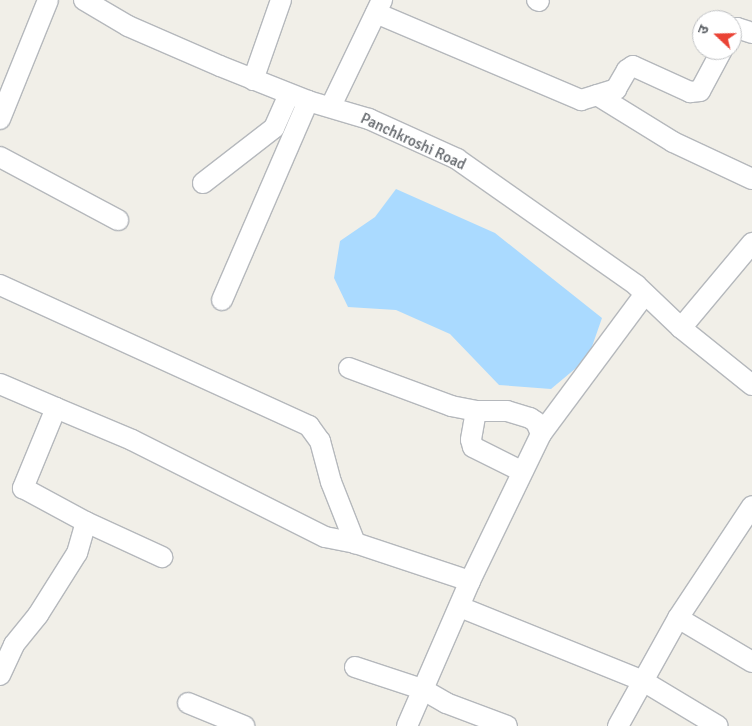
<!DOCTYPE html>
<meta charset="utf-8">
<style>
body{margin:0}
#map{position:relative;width:752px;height:726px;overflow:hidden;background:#f1efe8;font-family:Signika,"Noto Sans Devanagari",sans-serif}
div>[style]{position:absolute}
.water>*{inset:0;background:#aadaff}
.roads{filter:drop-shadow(1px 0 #b5b8bc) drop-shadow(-1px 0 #b5b8bc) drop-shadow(0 1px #b5b8bc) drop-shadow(0 -1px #b5b8bc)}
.minor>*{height:20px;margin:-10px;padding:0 10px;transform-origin:10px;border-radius:10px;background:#fff}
span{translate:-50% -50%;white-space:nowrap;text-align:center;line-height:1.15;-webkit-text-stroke:4px #fff;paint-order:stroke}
.street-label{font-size:15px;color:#5f6368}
.north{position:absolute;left:692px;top:10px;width:50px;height:50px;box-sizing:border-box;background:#fff;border:1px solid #bfc1c3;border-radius:50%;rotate:291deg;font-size:14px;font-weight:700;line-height:20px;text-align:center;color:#5f6368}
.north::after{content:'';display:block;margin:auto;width:18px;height:22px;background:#ea4335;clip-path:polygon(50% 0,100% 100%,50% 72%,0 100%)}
</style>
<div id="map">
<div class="water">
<div style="clip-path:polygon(396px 189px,495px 233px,602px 318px,588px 358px,551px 389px,499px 385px,450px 334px,396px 310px,348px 307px,334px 278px,340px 241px,375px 217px)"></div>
</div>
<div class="roads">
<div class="minor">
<div style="left:84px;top:0;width:51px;rotate:30.6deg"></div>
<div style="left:128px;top:26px;width:100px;rotate:23.5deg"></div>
<div style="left:220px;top:66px;width:95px;rotate:21.7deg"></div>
<div style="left:308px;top:101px;width:64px;rotate:16.4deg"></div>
<div style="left:369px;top:119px;width:97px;rotate:24.4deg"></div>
<div style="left:457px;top:159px;width:219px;rotate:35.1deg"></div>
<div style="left:636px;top:285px;width:62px;rotate:43.7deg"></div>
<div style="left:681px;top:328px;width:91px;rotate:38.8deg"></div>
<div style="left:537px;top:0;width:2px;rotate:27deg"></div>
<div style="left:376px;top:13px;width:223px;rotate:23deg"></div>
<div style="left:581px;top:100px;width:37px;rotate:-17deg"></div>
<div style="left:616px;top:89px;width:22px;rotate:-60deg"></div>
<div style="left:627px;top:70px;width:7px;rotate:-34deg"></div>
<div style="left:633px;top:66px;width:63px;rotate:24.5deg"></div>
<div style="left:690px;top:92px;width:10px;rotate:-6deg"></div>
<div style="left:700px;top:91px;width:47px;rotate:-61.8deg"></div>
<div style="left:732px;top:31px;width:6px;rotate:-31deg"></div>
<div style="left:737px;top:28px;width:16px;rotate:18deg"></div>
<div style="left:253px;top:80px;width:85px;rotate:-70.7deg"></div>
<div style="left:597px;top:95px;width:89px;rotate:31.7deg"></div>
<div style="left:673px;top:142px;width:87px;rotate:25.1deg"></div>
<div style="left:331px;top:106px;width:118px;rotate:-64.3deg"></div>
<div style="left:0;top:119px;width:128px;rotate:-68deg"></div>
<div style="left:0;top:157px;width:134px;rotate:28.1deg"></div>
<div style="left:203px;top:183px;width:90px;rotate:-37.8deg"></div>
<div style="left:274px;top:128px;width:36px;rotate:-66deg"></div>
<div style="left:0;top:285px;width:340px;rotate:24.5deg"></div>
<div style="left:309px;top:426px;width:19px;rotate:54deg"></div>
<div style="left:320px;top:441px;width:42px;rotate:75deg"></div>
<div style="left:331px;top:482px;width:66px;rotate:68.5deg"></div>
<div style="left:222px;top:300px;width:217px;rotate:-66.6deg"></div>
<div style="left:681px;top:328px;width:111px;rotate:-50.1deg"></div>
<div style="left:349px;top:368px;width:109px;rotate:20.4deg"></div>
<div style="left:451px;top:406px;width:25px;rotate:11deg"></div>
<div style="left:476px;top:411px;width:31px"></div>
<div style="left:507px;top:411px;width:24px;rotate:17deg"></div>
<div style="left:530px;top:418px;width:7px;rotate:34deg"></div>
<div style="left:536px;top:422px;width:13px;rotate:67deg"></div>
<div style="left:0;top:384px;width:61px;rotate:23.2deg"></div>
<div style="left:56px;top:408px;width:87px;rotate:112.4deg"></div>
<div style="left:23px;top:488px;width:72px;rotate:28.4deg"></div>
<div style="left:86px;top:522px;width:32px;rotate:106deg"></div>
<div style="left:77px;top:553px;width:73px;rotate:122.2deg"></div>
<div style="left:38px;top:615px;width:38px;rotate:129deg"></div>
<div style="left:14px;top:645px;width:33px;rotate:115deg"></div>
<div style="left:56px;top:408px;width:82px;rotate:22.8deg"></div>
<div style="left:132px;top:440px;width:216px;rotate:26.7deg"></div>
<div style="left:325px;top:537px;width:31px;rotate:11deg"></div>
<div style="left:355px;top:543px;width:121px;rotate:18.3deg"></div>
<div style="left:476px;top:411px;width:29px;rotate:100deg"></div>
<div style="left:471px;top:440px;width:7px;rotate:74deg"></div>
<div style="left:473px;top:447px;width:54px;rotate:26.6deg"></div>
<div style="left:86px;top:522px;width:84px;rotate:24.7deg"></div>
<div style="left:460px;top:607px;width:197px;rotate:22deg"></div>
<div style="left:643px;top:681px;width:87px;rotate:31deg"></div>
<div style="left:678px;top:618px;width:86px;rotate:30.7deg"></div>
<div style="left:355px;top:667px;width:71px;rotate:18.2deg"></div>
<div style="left:422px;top:689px;width:28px;rotate:30deg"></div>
<div style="left:446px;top:703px;width:65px;rotate:20.7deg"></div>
<div style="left:188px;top:703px;width:61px;rotate:22.3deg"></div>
<div style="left:407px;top:726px;width:158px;rotate:-66.5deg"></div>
<div style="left:470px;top:581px;width:163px;rotate:-64.2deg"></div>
<div style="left:541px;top:434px;width:174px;rotate:-53.4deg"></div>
<div style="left:618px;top:726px;width:124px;rotate:-60.9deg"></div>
<div style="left:678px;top:618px;width:134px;rotate:-56.5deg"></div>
</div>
</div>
<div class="street-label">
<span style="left:413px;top:142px;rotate:25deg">Panchkroshi Road</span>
</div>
<div class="north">उ</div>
</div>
